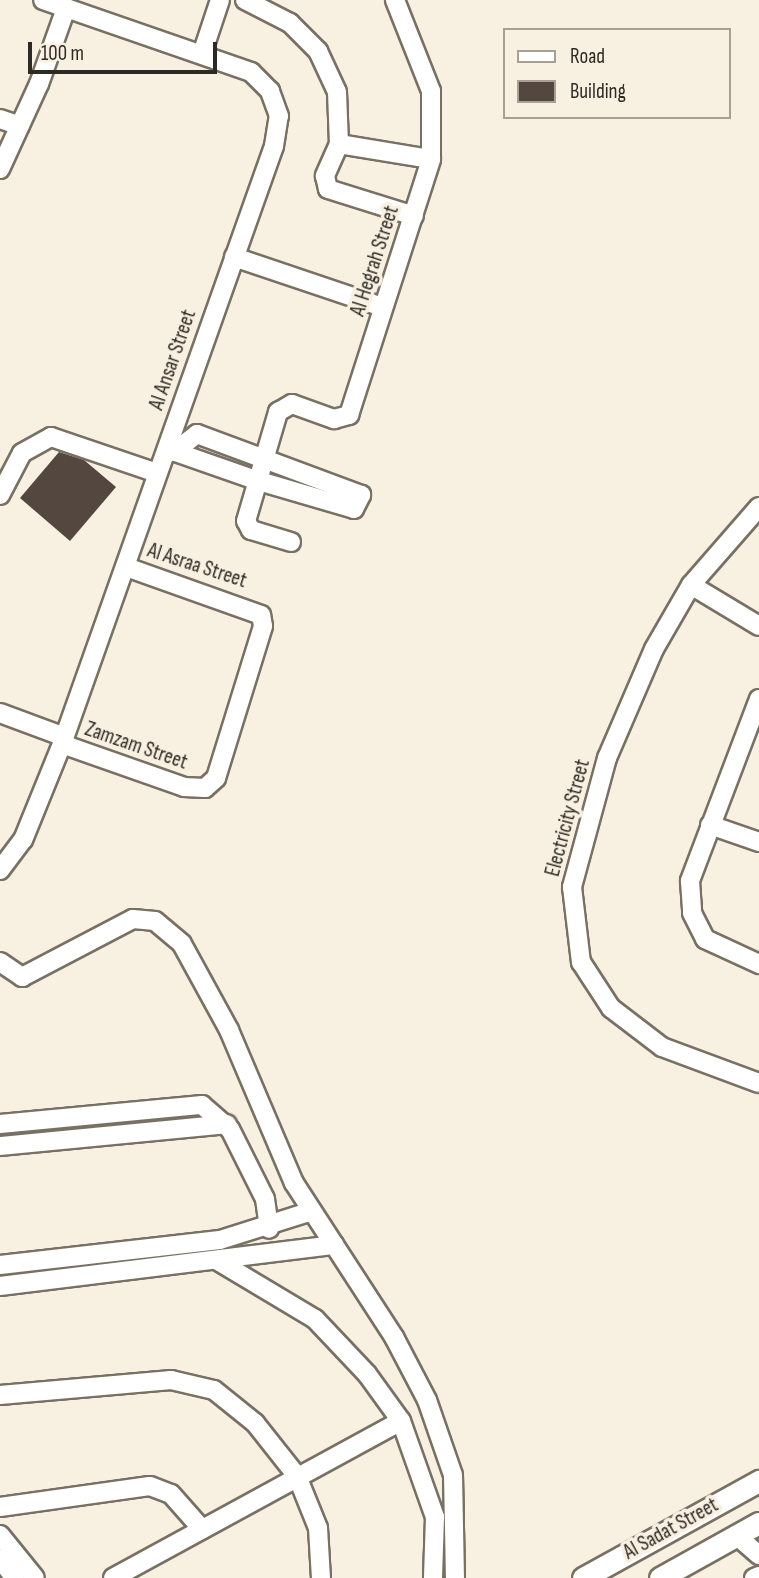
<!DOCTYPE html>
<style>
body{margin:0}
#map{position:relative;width:759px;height:1578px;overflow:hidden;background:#f8f0e1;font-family:"Sofia Sans Condensed",sans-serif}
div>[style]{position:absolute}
.building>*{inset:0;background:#54473f}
.roads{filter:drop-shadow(2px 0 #787163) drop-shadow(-2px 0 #787163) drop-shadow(0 2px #787163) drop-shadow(0 -2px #787163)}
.minor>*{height:18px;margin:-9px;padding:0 9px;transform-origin:9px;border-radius:9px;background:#fff}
.major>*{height:21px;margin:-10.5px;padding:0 10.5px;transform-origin:10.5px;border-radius:10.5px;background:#fff}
span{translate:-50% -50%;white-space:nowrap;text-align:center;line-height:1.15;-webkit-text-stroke:7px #f8f0e1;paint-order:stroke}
.street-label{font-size:21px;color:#2d2a24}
.legend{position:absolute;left:503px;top:28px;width:228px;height:91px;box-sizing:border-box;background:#f8f0e1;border:2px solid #a7a195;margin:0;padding:9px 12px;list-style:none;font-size:21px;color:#2d2a24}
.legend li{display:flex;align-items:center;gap:14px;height:35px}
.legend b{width:35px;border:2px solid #a7a195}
.scale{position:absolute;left:28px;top:42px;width:189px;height:32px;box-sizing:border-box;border:4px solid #2d2a24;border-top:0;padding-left:9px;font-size:21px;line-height:24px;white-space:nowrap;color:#2d2a24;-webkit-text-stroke:5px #f8f0e1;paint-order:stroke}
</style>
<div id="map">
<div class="building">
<div style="clip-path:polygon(59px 452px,84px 460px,116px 487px,70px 541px,20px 498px)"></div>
</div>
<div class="roads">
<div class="minor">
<div style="left:245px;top:0;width:51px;rotate:27.1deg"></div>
<div style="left:290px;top:23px;width:40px;rotate:45deg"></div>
<div style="left:318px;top:51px;width:45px;rotate:65.1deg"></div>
<div style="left:337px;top:92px;width:52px;rotate:87.8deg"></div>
<div style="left:339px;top:144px;width:35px;rotate:114deg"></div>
<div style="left:325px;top:176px;width:13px;rotate:77deg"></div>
<div style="left:328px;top:189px;width:90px;rotate:17.4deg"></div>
<div style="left:202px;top:54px;width:57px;rotate:-71.6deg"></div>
<div style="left:0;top:119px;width:21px;rotate:19deg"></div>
<div style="left:339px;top:144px;width:93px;rotate:9.3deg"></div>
<div style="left:0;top:169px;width:94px;rotate:-65.4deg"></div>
<div style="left:39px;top:84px;width:81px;rotate:-70.4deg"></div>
<div style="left:234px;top:257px;width:157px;rotate:18.6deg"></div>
<div style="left:167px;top:449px;width:97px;rotate:19.2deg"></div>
<div style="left:259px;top:481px;width:99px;rotate:16.4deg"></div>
<div style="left:354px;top:509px;width:16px;rotate:-63deg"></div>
<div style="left:361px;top:495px;width:175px;rotate:-159.6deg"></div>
<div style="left:197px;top:434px;width:29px;rotate:142deg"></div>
<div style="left:0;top:495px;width:47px;rotate:-62.4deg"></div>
<div style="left:22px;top:453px;width:33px;rotate:-29deg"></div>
<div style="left:51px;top:437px;width:112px;rotate:18.8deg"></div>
<div style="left:759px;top:507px;width:103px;rotate:131.1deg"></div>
<div style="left:691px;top:585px;width:74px;rotate:120deg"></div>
<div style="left:654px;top:649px;width:119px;rotate:113.3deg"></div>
<div style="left:607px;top:758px;width:134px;rotate:105.2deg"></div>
<div style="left:572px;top:887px;width:76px;rotate:83.2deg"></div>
<div style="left:581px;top:962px;width:55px;rotate:56.9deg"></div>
<div style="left:611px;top:1008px;width:64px;rotate:37.4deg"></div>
<div style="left:662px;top:1047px;width:103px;rotate:20.4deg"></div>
<div style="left:291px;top:542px;width:42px;rotate:-163.3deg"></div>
<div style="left:251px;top:530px;width:10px;rotate:-119deg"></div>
<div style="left:246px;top:521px;width:114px;rotate:-73.6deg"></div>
<div style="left:278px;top:412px;width:16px;rotate:-30deg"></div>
<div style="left:292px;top:404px;width:45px;rotate:19.7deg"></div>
<div style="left:334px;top:419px;width:16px;rotate:-15deg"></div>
<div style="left:349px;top:415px;width:269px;rotate:-72.2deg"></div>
<div style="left:431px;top:159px;width:68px;rotate:-90deg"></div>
<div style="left:431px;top:91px;width:98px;rotate:-111.6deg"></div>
<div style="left:691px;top:585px;width:79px;rotate:31.1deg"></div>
<div style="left:759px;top:699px;width:195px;rotate:110.8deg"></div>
<div style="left:690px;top:881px;width:32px;rotate:86deg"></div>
<div style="left:692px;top:913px;width:29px;rotate:63deg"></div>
<div style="left:705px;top:939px;width:60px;rotate:24.8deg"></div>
<div style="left:0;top:713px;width:69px;rotate:20.3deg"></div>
<div style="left:62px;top:744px;width:129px;rotate:19.4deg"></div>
<div style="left:184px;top:787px;width:21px;rotate:3deg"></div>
<div style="left:205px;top:788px;width:15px;rotate:-42deg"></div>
<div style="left:216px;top:778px;width:159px;rotate:-72.8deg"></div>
<div style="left:263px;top:626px;width:11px;rotate:-100deg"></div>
<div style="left:261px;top:615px;width:143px;rotate:-160.4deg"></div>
<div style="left:710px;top:825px;width:52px;rotate:19.1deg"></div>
<div style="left:0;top:870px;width:38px;rotate:-53deg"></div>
<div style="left:23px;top:840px;width:104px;rotate:-67.9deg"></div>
<div style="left:62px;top:744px;width:634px;rotate:-70.48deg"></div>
<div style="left:274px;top:146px;width:30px;rotate:-81deg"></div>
<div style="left:279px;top:116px;width:27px;rotate:-110deg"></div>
<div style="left:270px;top:91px;width:27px;rotate:-135deg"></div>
<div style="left:251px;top:72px;width:220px;rotate:-160.9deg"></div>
<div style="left:0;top:962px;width:27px;rotate:34deg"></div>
<div style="left:22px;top:977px;width:125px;rotate:-27.6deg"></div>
<div style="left:133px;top:919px;width:22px;rotate:5deg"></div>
<div style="left:155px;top:921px;width:35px;rotate:40deg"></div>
<div style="left:182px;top:944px;width:98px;rotate:61.3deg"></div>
<div style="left:229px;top:1030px;width:166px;rotate:67deg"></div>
<div style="left:294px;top:1183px;width:184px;rotate:57deg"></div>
<div style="left:394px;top:1337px;width:71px;rotate:62.4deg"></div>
<div style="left:427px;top:1400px;width:79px;rotate:70.9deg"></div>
<div style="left:453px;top:1475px;width:103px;rotate:88.9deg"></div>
<div style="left:0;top:1124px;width:203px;rotate:-5.4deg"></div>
<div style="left:202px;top:1105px;width:37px;rotate:41deg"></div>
<div style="left:230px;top:1129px;width:78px;rotate:63.4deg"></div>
<div style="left:265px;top:1199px;width:30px;rotate:82deg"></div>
<div style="left:0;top:1146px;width:228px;rotate:-5.5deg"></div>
<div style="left:218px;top:1261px;width:113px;rotate:30.9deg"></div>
<div style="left:315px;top:1319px;width:76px;rotate:46.6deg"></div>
<div style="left:367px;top:1374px;width:58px;rotate:54.1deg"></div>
<div style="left:401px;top:1421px;width:102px;rotate:70.5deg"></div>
<div style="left:435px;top:1517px;width:61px;rotate:91.9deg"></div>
<div style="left:0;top:1265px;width:221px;rotate:-6.5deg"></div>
<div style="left:220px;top:1240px;width:96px;rotate:-17.5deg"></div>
<div style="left:0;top:1286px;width:337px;rotate:-7deg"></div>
<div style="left:0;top:1395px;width:172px;rotate:-5deg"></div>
<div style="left:171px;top:1380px;width:44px;rotate:13.1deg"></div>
<div style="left:214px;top:1390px;width:53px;rotate:38.8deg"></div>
<div style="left:255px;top:1423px;width:68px;rotate:51.6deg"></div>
<div style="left:297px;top:1476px;width:56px;rotate:68deg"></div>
<div style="left:318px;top:1528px;width:50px;rotate:86.6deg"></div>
<div style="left:0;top:1507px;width:151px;rotate:-8deg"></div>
<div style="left:150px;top:1486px;width:22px;rotate:21deg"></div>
<div style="left:171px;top:1494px;width:47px;rotate:48.5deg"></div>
<div style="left:0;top:1535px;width:55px;rotate:50.9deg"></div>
<div style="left:737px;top:1536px;width:29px;rotate:41deg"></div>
<div style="left:0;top:1559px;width:24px;rotate:52deg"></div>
<div style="left:113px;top:1578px;width:328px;rotate:-28.6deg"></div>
<div style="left:754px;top:1578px;width:5px;rotate:-22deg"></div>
</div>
<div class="major">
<div style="left:583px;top:1578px;width:201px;rotate:-28.9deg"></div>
<div style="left:660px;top:1578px;width:113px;rotate:-29.1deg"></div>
</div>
</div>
<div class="street-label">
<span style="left:375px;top:261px;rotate:-72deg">Al Hegrah Street</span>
<span style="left:173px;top:360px;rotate:-71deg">Al Ansar Street</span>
<span style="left:197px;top:566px;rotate:18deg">Al Asraa Street</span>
<span style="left:136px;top:746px;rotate:19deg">Zamzam Street</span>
<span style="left:568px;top:818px;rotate:-75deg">Electricity Street</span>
<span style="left:671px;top:1529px;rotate:-29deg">Al Sadat Street</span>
</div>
<ul class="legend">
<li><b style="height:9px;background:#fff"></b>Road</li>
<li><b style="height:19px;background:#54473f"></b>Building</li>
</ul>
<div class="scale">100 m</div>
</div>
